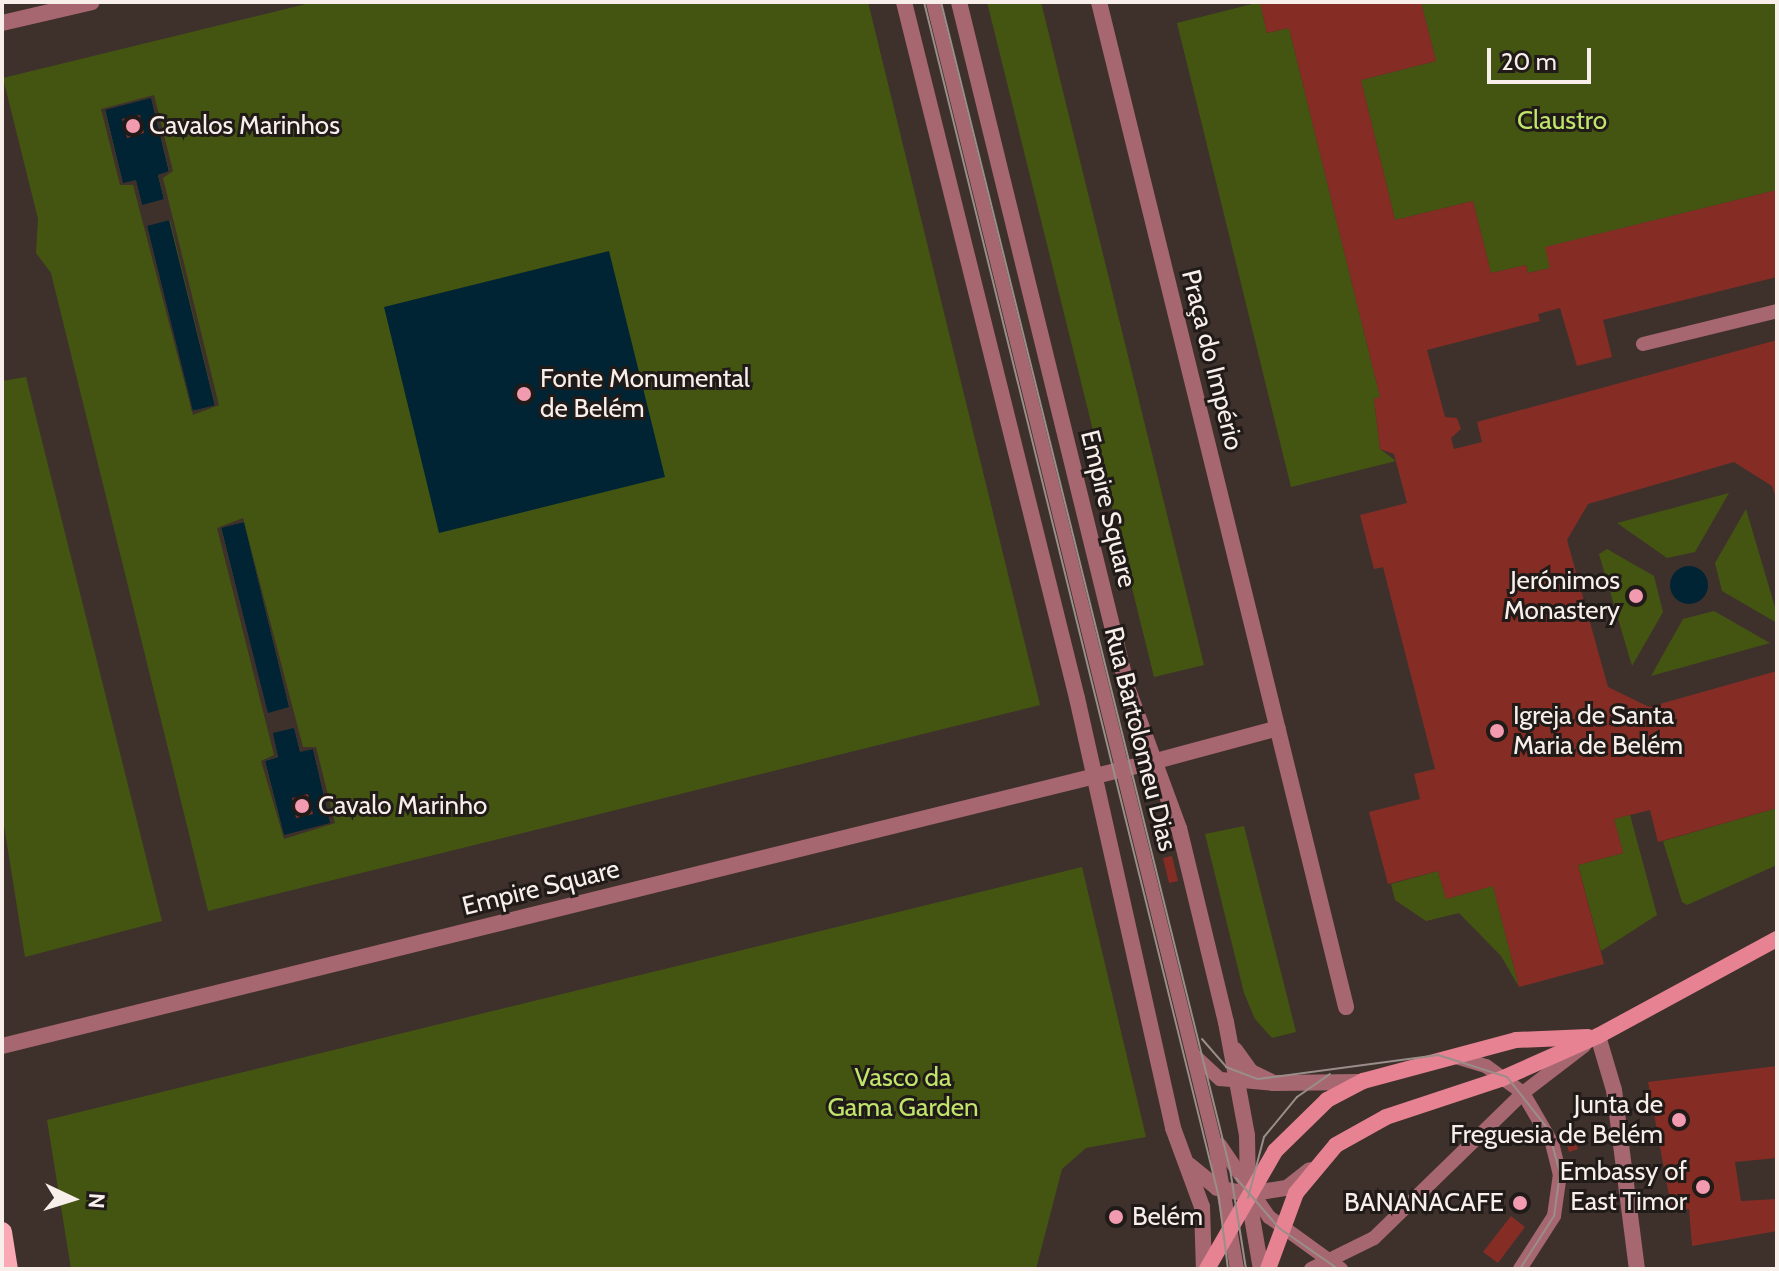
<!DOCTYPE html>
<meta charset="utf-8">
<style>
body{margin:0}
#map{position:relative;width:1779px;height:1271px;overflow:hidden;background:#3e312b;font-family:Cabin,sans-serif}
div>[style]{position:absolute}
.green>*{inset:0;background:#445512}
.water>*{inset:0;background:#002433}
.round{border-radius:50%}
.pier>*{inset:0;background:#3e312b}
.building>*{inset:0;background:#852d25}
.service>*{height:14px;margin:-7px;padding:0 7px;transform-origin:7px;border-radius:7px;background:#a76771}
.pedestrian>*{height:16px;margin:-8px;padding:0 8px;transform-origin:8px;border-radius:8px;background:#a76771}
.minor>*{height:16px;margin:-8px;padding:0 8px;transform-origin:8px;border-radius:8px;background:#a76771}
.tertiary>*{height:16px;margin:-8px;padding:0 8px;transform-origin:8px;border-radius:8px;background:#a76771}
.secondary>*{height:16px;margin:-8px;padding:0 8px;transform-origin:8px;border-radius:8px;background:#e68292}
.primary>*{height:20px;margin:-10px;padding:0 10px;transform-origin:10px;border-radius:10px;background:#f9aab5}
.tram>*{height:2px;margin:-1px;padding:0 1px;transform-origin:1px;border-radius:1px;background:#998e89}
.dots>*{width:22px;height:22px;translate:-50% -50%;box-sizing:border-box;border:4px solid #201b18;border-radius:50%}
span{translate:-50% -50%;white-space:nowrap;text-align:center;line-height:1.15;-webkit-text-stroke:6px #201b18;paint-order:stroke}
.park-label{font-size:26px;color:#c1e46b}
.poi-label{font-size:26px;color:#f8efeb}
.left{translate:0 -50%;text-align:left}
.right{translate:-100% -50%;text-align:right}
.street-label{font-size:26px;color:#f8efeb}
.frame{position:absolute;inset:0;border:4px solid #f8efeb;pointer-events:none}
.north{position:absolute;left:32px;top:1159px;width:80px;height:80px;-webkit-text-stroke:6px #201b18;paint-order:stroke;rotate:94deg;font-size:22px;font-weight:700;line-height:32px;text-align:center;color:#f8efeb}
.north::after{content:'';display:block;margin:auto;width:28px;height:36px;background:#f8efeb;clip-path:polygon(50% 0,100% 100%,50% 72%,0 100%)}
.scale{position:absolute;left:1487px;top:48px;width:104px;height:36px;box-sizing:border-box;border:4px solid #f8efeb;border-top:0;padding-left:10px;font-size:24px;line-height:28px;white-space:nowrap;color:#f8efeb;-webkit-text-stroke:6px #201b18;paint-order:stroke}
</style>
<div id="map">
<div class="green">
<div style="clip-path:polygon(314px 2px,868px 2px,1040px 705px,208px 911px,51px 273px,36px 253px,38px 219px,3px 78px)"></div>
<div style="clip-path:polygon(987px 2px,1041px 2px,1204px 665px,1154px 677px)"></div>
<div style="clip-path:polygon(1260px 2px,1267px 33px,1289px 28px,1380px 397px,1374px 399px,1380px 449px,1396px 461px,1291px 487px,1177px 23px)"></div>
<div style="clip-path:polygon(1421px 2px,1777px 2px,1777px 190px,1546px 247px,1550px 268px,1528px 273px,1526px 265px,1491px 273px,1473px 201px,1395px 220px,1361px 80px,1436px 61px)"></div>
<div style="clip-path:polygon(26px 377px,162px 921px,25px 957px,2px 813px,2px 381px)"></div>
<div style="clip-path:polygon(1729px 493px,1695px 552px,1667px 558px,1617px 523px)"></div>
<div style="clip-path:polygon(1746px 509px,1777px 614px,1777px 623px,1722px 591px,1715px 563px)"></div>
<div style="clip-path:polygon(1607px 549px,1654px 576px,1663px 612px,1632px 666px,1599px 554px)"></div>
<div style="clip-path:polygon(1714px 611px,1770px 643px,1651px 676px,1683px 619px)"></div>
<div style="clip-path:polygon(1777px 808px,1777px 865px,1687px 905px,1682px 902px,1663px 841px)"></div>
<div style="clip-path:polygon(1630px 815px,1657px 915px,1601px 951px,1578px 865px,1623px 853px,1614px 819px)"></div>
<div style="clip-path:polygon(1244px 826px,1296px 1032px,1272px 1038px,1255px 1019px,1244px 993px,1205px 834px)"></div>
<div style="clip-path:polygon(1082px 867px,1146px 1137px,1086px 1148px,1062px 1169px,1036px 1269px,71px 1269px,47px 1120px)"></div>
<div style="clip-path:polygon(1438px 871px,1446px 899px,1493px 886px,1519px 987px,1501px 956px,1459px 913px,1426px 921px,1395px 900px,1391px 884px)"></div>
</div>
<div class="water">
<div style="clip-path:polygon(151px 97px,169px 172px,158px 175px,215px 406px,192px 411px,136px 181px,123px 184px,105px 109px)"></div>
<div style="clip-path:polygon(609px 251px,665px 477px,439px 533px,384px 307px)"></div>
<div style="clip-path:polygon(244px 522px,300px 751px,313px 749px,331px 824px,284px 836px,265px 761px,278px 757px,221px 527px)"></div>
<div class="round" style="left:1670px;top:566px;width:38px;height:38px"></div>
</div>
<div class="pier">
<div style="clip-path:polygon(evenodd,154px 95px,173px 171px,163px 178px,219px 405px,193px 415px,133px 185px,120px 185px,101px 109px,154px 95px,151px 98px,169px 171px,158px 175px,164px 199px,142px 205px,136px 180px,123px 183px,105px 110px,151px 98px,154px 95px,170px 220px,215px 405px,193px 411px,147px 226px,170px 220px)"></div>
<div style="clip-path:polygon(evenodd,243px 518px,303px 747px,316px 747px,335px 823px,284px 839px,261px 761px,274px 755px,217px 528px,243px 518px,244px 522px,289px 707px,268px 713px,221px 528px,244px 522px,243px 518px,294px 728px,300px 752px,313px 749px,330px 823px,284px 835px,265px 761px,278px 757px,273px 733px,294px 728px)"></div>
</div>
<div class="building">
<div style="clip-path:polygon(1260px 2px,1421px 2px,1436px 61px,1361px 80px,1395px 220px,1473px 201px,1491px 273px,1526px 265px,1528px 273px,1550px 268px,1545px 247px,1777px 190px,1777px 277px,1603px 320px,1612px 357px,1577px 366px,1560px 308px,1538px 314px,1540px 321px,1427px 350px,1445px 417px,1457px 418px,1461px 429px,1451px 438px,1454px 449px,1482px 442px,1477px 422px,1777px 340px,1777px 501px,1772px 486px,1734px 462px,1588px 504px,1567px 540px,1608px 687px,1649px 707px,1777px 671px,1777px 808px,1658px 842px,1650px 810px,1614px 819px,1623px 853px,1578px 865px,1604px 964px,1519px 987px,1493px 886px,1446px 899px,1438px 871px,1388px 884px,1369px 812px,1420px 799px,1414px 774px,1435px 769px,1383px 567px,1374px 569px,1360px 515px,1407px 503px,1394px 454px,1380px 449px,1374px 399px,1380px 397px,1289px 28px,1267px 33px)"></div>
<div style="clip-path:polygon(140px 115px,144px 133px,127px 138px,122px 119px)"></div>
<div style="clip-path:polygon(308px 794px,313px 814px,296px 818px,292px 798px)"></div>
<div style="clip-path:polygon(1172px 856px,1178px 881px,1169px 883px,1163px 858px)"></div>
<div style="clip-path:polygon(1777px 1066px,1777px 1158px,1735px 1162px,1741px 1201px,1777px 1199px,1777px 1231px,1692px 1246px,1689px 1209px,1672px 1212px,1648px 1082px)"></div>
<div style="clip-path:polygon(1570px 1126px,1578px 1149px,1569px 1152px,1562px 1129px)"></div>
<div style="clip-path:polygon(1511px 1216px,1525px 1227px,1498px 1263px,1483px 1252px)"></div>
</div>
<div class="service">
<div style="left:933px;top:2px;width:1176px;rotate:76.13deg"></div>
<div style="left:1215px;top:1144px;width:127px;rotate:80deg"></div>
<div style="left:1643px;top:344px;width:138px;rotate:-13.8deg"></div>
<div style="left:1195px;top:1056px;width:34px;rotate:43deg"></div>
<div style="left:1220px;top:1079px;width:56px;rotate:5.1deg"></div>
<div style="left:1456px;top:1057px;width:31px;rotate:17deg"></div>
<div style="left:1486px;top:1066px;width:46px;rotate:36.1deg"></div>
<div style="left:1523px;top:1093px;width:58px;rotate:59.9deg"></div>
<div style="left:1552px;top:1143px;width:32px;rotate:76deg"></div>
<div style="left:1560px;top:1174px;width:42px;rotate:98.1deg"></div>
<div style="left:1554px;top:1216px;width:63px;rotate:122.7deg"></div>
<div style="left:1220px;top:1145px;width:87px;rotate:55.8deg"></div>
<div style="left:1269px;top:1217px;width:89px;rotate:35.8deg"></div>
<div style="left:1311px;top:1269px;width:70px;rotate:-26.2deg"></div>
<div style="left:1374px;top:1238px;width:209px;rotate:-44.2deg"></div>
<div style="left:1524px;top:1092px;width:76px;rotate:-37.5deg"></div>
</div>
<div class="pedestrian">
<div style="left:1099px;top:2px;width:1035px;rotate:76.19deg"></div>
<div style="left:1156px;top:761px;width:126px;rotate:-15.1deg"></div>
</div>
<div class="minor">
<div style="left:2px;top:23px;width:92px;rotate:-13.1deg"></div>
<div style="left:1598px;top:1036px;width:56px;rotate:73.5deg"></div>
<div style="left:1614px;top:1090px;width:180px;rotate:82.7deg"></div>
<div style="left:2px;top:1046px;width:1189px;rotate:-13.87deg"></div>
</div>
<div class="tertiary">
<div style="left:904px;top:2px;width:717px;rotate:76.04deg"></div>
<div style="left:1077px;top:698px;width:441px;rotate:77.4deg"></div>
<div style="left:1173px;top:1128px;width:84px;rotate:69.8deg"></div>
<div style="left:1202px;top:1207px;width:62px;rotate:88.2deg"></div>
<div style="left:959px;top:2px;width:705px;rotate:76.22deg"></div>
<div style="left:1127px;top:687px;width:150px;rotate:69.8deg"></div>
<div style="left:1179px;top:828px;width:200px;rotate:76.4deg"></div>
<div style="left:1226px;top:1022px;width:115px;rotate:79.5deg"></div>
<div style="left:1247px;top:1135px;width:59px;rotate:89deg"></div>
<div style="left:1248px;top:1194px;width:76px;rotate:80.2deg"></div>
<div style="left:1235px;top:1050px;width:27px;rotate:54deg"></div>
<div style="left:1251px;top:1072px;width:25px;rotate:26deg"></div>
<div style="left:1274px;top:1083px;width:84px;rotate:-0.7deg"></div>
<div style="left:1189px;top:1165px;width:36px;rotate:39deg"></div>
<div style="left:1217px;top:1188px;width:32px;rotate:11deg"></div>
<div style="left:1248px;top:1194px;width:39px;rotate:-9deg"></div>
<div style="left:1287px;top:1188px;width:29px;rotate:-38deg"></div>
</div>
<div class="secondary">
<div style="left:1207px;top:1269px;width:136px;rotate:-60deg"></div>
<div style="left:1275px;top:1151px;width:73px;rotate:-44.4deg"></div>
<div style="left:1327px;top:1100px;width:41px;rotate:-27.8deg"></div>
<div style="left:1363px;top:1081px;width:158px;rotate:-15deg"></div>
<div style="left:1516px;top:1040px;width:72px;rotate:-2.4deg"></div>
<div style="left:1268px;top:1269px;width:81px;rotate:-69.8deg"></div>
<div style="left:1296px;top:1193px;width:62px;rotate:-50.2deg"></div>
<div style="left:1336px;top:1145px;width:57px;rotate:-29.2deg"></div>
<div style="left:1386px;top:1117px;width:121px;rotate:-18.3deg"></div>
<div style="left:1501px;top:1079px;width:106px;rotate:-23.9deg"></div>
<div style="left:1598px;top:1036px;width:204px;rotate:-28.5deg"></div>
</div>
<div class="primary">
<div style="left:2px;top:1232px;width:37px;rotate:81deg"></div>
</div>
<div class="tram">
<div style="left:924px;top:2px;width:1232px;rotate:76.14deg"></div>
<div style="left:1219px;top:1198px;width:72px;rotate:82.8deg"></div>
<div style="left:941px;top:2px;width:1202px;rotate:76.09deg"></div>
<div style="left:1230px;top:1169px;width:101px;rotate:80.9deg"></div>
<div style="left:1202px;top:1039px;width:37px;rotate:49deg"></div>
<div style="left:1226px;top:1067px;width:34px;rotate:21deg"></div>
<div style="left:1258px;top:1079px;width:182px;rotate:-7.6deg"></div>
<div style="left:1438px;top:1055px;width:72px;rotate:17.7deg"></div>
<div style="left:1507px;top:1077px;width:66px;rotate:51.7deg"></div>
<div style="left:1548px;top:1129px;width:46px;rotate:74.7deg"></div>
<div style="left:1560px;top:1173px;width:43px;rotate:97.9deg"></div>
<div style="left:1554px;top:1216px;width:63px;rotate:122.7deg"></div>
<div style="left:1236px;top:1178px;width:66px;rotate:49.3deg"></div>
<div style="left:1279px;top:1228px;width:72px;rotate:34.8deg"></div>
<div style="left:1248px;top:1198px;width:63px;rotate:-75.3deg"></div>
<div style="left:1264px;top:1137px;width:52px;rotate:-50.5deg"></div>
<div style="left:1297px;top:1097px;width:40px;rotate:-34.9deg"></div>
</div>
<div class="dots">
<div style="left:133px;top:126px;background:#f29ab0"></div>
<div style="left:524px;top:394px;background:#f29ab0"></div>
<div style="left:1636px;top:596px;background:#f29ab0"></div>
<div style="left:1497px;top:731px;background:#f29ab0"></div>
<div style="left:302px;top:806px;background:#f29ab0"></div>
<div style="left:1679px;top:1120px;background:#f29ab0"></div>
<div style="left:1703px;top:1187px;background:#f29ab0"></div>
<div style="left:1520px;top:1203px;background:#f29ab0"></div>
<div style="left:1116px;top:1217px;background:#f29ab0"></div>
</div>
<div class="park-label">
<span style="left:1562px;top:121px">Claustro</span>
<span style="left:903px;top:1093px">Vasco da<br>Gama Garden</span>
</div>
<div class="poi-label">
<span class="left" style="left:149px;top:126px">Cavalos Marinhos</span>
<span class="left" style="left:540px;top:394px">Fonte Monumental<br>de Belém</span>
<span class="right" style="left:1620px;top:596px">Jerónimos<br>Monastery</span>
<span class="left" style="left:1513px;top:731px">Igreja de Santa<br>Maria de Belém</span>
<span class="left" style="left:318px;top:806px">Cavalo Marinho</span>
<span class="right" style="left:1663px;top:1120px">Junta de<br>Freguesia de Belém</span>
<span class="right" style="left:1687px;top:1187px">Embassy of<br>East Timor</span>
<span class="right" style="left:1504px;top:1203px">BANANACAFE</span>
<span class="left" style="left:1132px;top:1217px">Belém</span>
</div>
<div class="street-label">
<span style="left:1212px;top:360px;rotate:76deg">Praça do Império</span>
<span style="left:1108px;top:509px;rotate:76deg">Empire Square</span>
<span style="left:1140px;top:739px;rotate:76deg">Rua Bartolomeu Dias</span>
<span style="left:541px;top:888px;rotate:-14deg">Empire Square</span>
</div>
<div class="frame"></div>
<div class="north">N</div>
<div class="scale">20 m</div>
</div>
